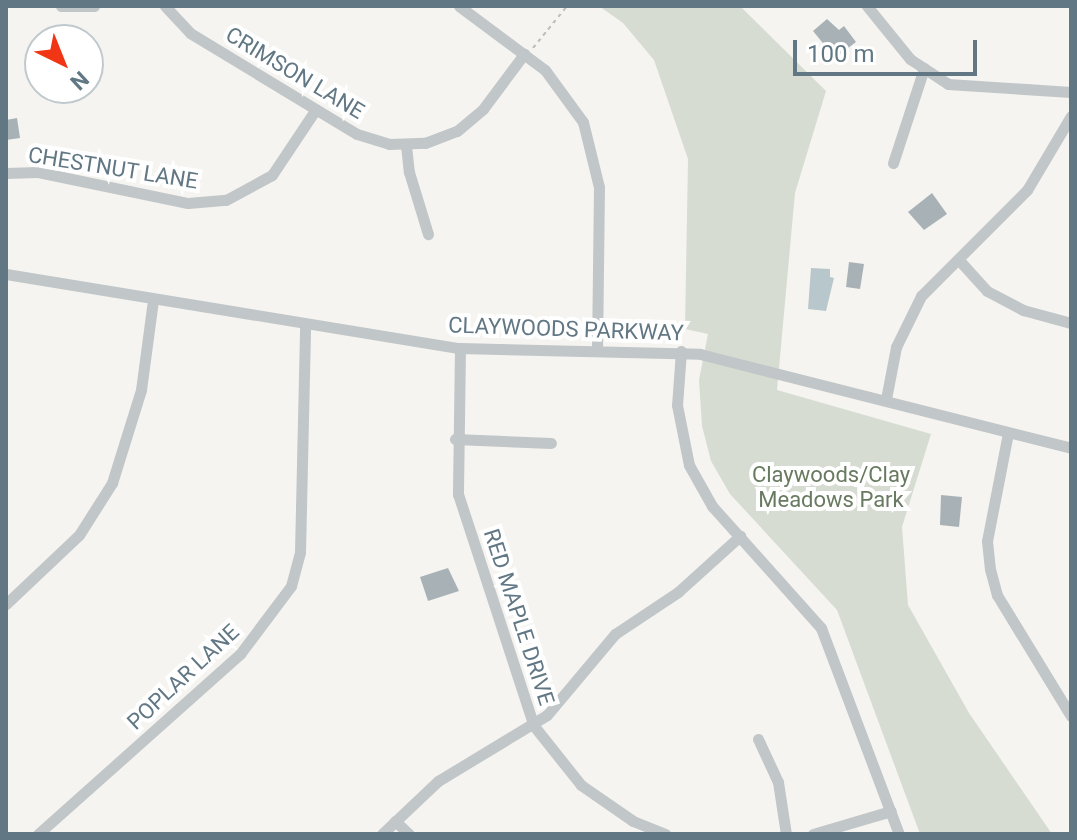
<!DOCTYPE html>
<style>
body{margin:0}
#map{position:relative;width:1077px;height:840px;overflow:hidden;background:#f5f4f0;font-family:Roboto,sans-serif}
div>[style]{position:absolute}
.green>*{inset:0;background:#d6dcd1}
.water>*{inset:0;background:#b8c7cb}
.building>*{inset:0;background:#a8b2b6}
.path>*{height:2px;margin-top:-1px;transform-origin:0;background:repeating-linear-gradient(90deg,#bdbfc1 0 4px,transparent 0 8px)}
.street>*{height:11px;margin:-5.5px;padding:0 5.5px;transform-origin:5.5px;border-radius:5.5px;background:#c1c6c9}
span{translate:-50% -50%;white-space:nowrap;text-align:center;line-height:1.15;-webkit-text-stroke:8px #fff;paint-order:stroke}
.street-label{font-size:22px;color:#617784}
.park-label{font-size:22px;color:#687a60}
.frame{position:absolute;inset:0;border:8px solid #617784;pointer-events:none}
.north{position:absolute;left:24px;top:24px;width:80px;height:80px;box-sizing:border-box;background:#fff;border:2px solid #c0c9ce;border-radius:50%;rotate:137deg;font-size:22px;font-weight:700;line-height:32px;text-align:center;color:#617784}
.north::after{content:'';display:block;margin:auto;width:28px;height:36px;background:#f03615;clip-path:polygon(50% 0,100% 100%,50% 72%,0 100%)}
.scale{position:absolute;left:793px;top:40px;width:184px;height:36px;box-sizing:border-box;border:4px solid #617784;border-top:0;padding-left:10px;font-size:24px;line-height:28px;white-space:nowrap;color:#617784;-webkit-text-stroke:6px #fff;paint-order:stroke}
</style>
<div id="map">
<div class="green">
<div style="clip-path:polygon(599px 6px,740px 6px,826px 91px,795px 193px,777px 390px,931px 434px,902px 527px,908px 605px,969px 713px,1052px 834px,920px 834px,837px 610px,730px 494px,711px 461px,702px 426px,699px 380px,708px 334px,685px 329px,688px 159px,654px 60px,623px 23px)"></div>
</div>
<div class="water">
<div style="clip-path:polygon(811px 268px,830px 269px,830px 277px,834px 278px,826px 311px,808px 309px)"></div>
</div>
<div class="building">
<div style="clip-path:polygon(827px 19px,839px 30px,844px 26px,856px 42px,835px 58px,813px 31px)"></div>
<div style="clip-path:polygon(17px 118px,20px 138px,6px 140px,6px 120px)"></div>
<div style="clip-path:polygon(932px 193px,947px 214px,924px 230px,908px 212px)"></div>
<div style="clip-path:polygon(849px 262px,864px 264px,860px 289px,846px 287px)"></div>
<div style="clip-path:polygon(941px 495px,962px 497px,959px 527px,940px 525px)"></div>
<div style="clip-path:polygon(448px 568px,459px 591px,428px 601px,420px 577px)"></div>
</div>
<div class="path">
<div style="left:533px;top:48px;width:54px;rotate:-51deg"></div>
</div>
<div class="street">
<div style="left:61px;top:6px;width:33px"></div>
<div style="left:165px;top:6px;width:37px;rotate:47deg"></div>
<div style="left:190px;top:33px;width:195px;rotate:31.2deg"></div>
<div style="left:357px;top:134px;width:34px;rotate:17deg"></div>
<div style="left:389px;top:144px;width:36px;rotate:-2deg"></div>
<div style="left:425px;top:143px;width:34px;rotate:-21deg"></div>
<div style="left:457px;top:131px;width:34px;rotate:-40deg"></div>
<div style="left:483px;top:109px;width:69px;rotate:-53.3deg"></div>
<div style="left:459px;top:6px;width:107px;rotate:36.7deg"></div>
<div style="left:545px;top:70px;width:64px;rotate:53.8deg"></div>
<div style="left:583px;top:122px;width:67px;rotate:76.2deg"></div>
<div style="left:599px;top:187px;width:162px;rotate:90.7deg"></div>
<div style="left:867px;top:6px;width:68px;rotate:50.9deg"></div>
<div style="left:910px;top:59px;width:45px;rotate:33.3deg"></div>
<div style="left:948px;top:84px;width:123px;rotate:3.7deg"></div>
<div style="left:406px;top:145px;width:27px;rotate:84deg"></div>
<div style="left:409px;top:172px;width:65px;rotate:73deg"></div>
<div style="left:893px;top:163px;width:100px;rotate:-71.9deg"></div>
<div style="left:6px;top:173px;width:32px;rotate:-2deg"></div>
<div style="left:38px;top:172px;width:153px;rotate:11.7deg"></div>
<div style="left:188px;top:203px;width:38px;rotate:-5deg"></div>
<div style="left:226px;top:200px;width:52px;rotate:-28.5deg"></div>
<div style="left:272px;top:175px;width:79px;rotate:-56.3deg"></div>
<div style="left:958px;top:259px;width:43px;rotate:47.8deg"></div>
<div style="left:987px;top:291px;width:41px;rotate:27.8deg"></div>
<div style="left:1023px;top:310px;width:50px;rotate:15.2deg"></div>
<div style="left:6px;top:274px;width:460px;rotate:9.3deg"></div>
<div style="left:460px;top:348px;width:240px;rotate:1.4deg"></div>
<div style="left:700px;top:354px;width:383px;rotate:14.2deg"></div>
<div style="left:460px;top:348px;width:146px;rotate:90.8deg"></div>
<div style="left:458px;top:494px;width:244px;rotate:71.9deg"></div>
<div style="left:534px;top:726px;width:75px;rotate:51.5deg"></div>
<div style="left:581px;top:785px;width:63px;rotate:34.7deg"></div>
<div style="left:633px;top:821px;width:35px;rotate:22deg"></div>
<div style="left:681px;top:351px;width:54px;rotate:94.2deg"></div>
<div style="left:677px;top:405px;width:61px;rotate:78.7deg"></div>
<div style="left:689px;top:465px;width:47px;rotate:60.7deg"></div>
<div style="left:712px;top:506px;width:164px;rotate:48.2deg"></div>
<div style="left:821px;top:628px;width:220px;rotate:69.3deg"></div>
<div style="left:886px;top:399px;width:53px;rotate:-79.1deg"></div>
<div style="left:896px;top:347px;width:57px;rotate:-63.9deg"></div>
<div style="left:921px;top:296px;width:150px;rotate:-45deg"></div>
<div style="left:1027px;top:190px;width:86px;rotate:-59.3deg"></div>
<div style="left:1008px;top:433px;width:110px;rotate:101deg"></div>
<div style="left:987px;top:541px;width:28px;rotate:84deg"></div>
<div style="left:990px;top:569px;width:27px;rotate:75deg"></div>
<div style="left:997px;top:595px;width:142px;rotate:58.6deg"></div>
<div style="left:455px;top:439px;width:96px;rotate:2.4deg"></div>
<div style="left:6px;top:604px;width:100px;rotate:-43.4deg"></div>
<div style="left:79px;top:535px;width:62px;rotate:-57.6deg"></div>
<div style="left:112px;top:483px;width:97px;rotate:-72.7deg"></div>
<div style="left:141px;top:390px;width:91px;rotate:-82.4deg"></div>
<div style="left:758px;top:739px;width:47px;rotate:65.1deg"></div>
<div style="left:778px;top:782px;width:53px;rotate:81.3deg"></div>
<div style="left:395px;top:821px;width:19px;rotate:43deg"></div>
<div style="left:38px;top:834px;width:271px;rotate:-41.7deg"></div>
<div style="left:240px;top:654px;width:85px;rotate:-53.1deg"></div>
<div style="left:291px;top:586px;width:35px;rotate:-75deg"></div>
<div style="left:300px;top:552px;width:227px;rotate:-88.7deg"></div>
<div style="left:382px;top:834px;width:77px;rotate:-43.4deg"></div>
<div style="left:438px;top:781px;width:127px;rotate:-31.2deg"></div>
<div style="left:547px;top:715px;width:106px;rotate:-50deg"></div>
<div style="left:615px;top:634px;width:76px;rotate:-33.7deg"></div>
<div style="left:678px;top:592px;width:84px;rotate:-42.1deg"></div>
<div style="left:813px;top:834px;width:81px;rotate:-16.4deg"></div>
</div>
<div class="street-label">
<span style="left:295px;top:73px;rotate:31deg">CRIMSON LANE</span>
<span style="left:113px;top:168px;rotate:9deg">CHESTNUT LANE</span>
<span style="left:566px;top:329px;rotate:2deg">CLAYWOODS PARKWAY</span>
<span style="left:519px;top:617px;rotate:72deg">RED MAPLE DRIVE</span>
<span style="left:183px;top:677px;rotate:-43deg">POPLAR LANE</span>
</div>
<div class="park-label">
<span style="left:831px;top:487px">Claywoods/Clay<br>Meadows Park</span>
</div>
<div class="frame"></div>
<div class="north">N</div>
<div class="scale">100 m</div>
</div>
